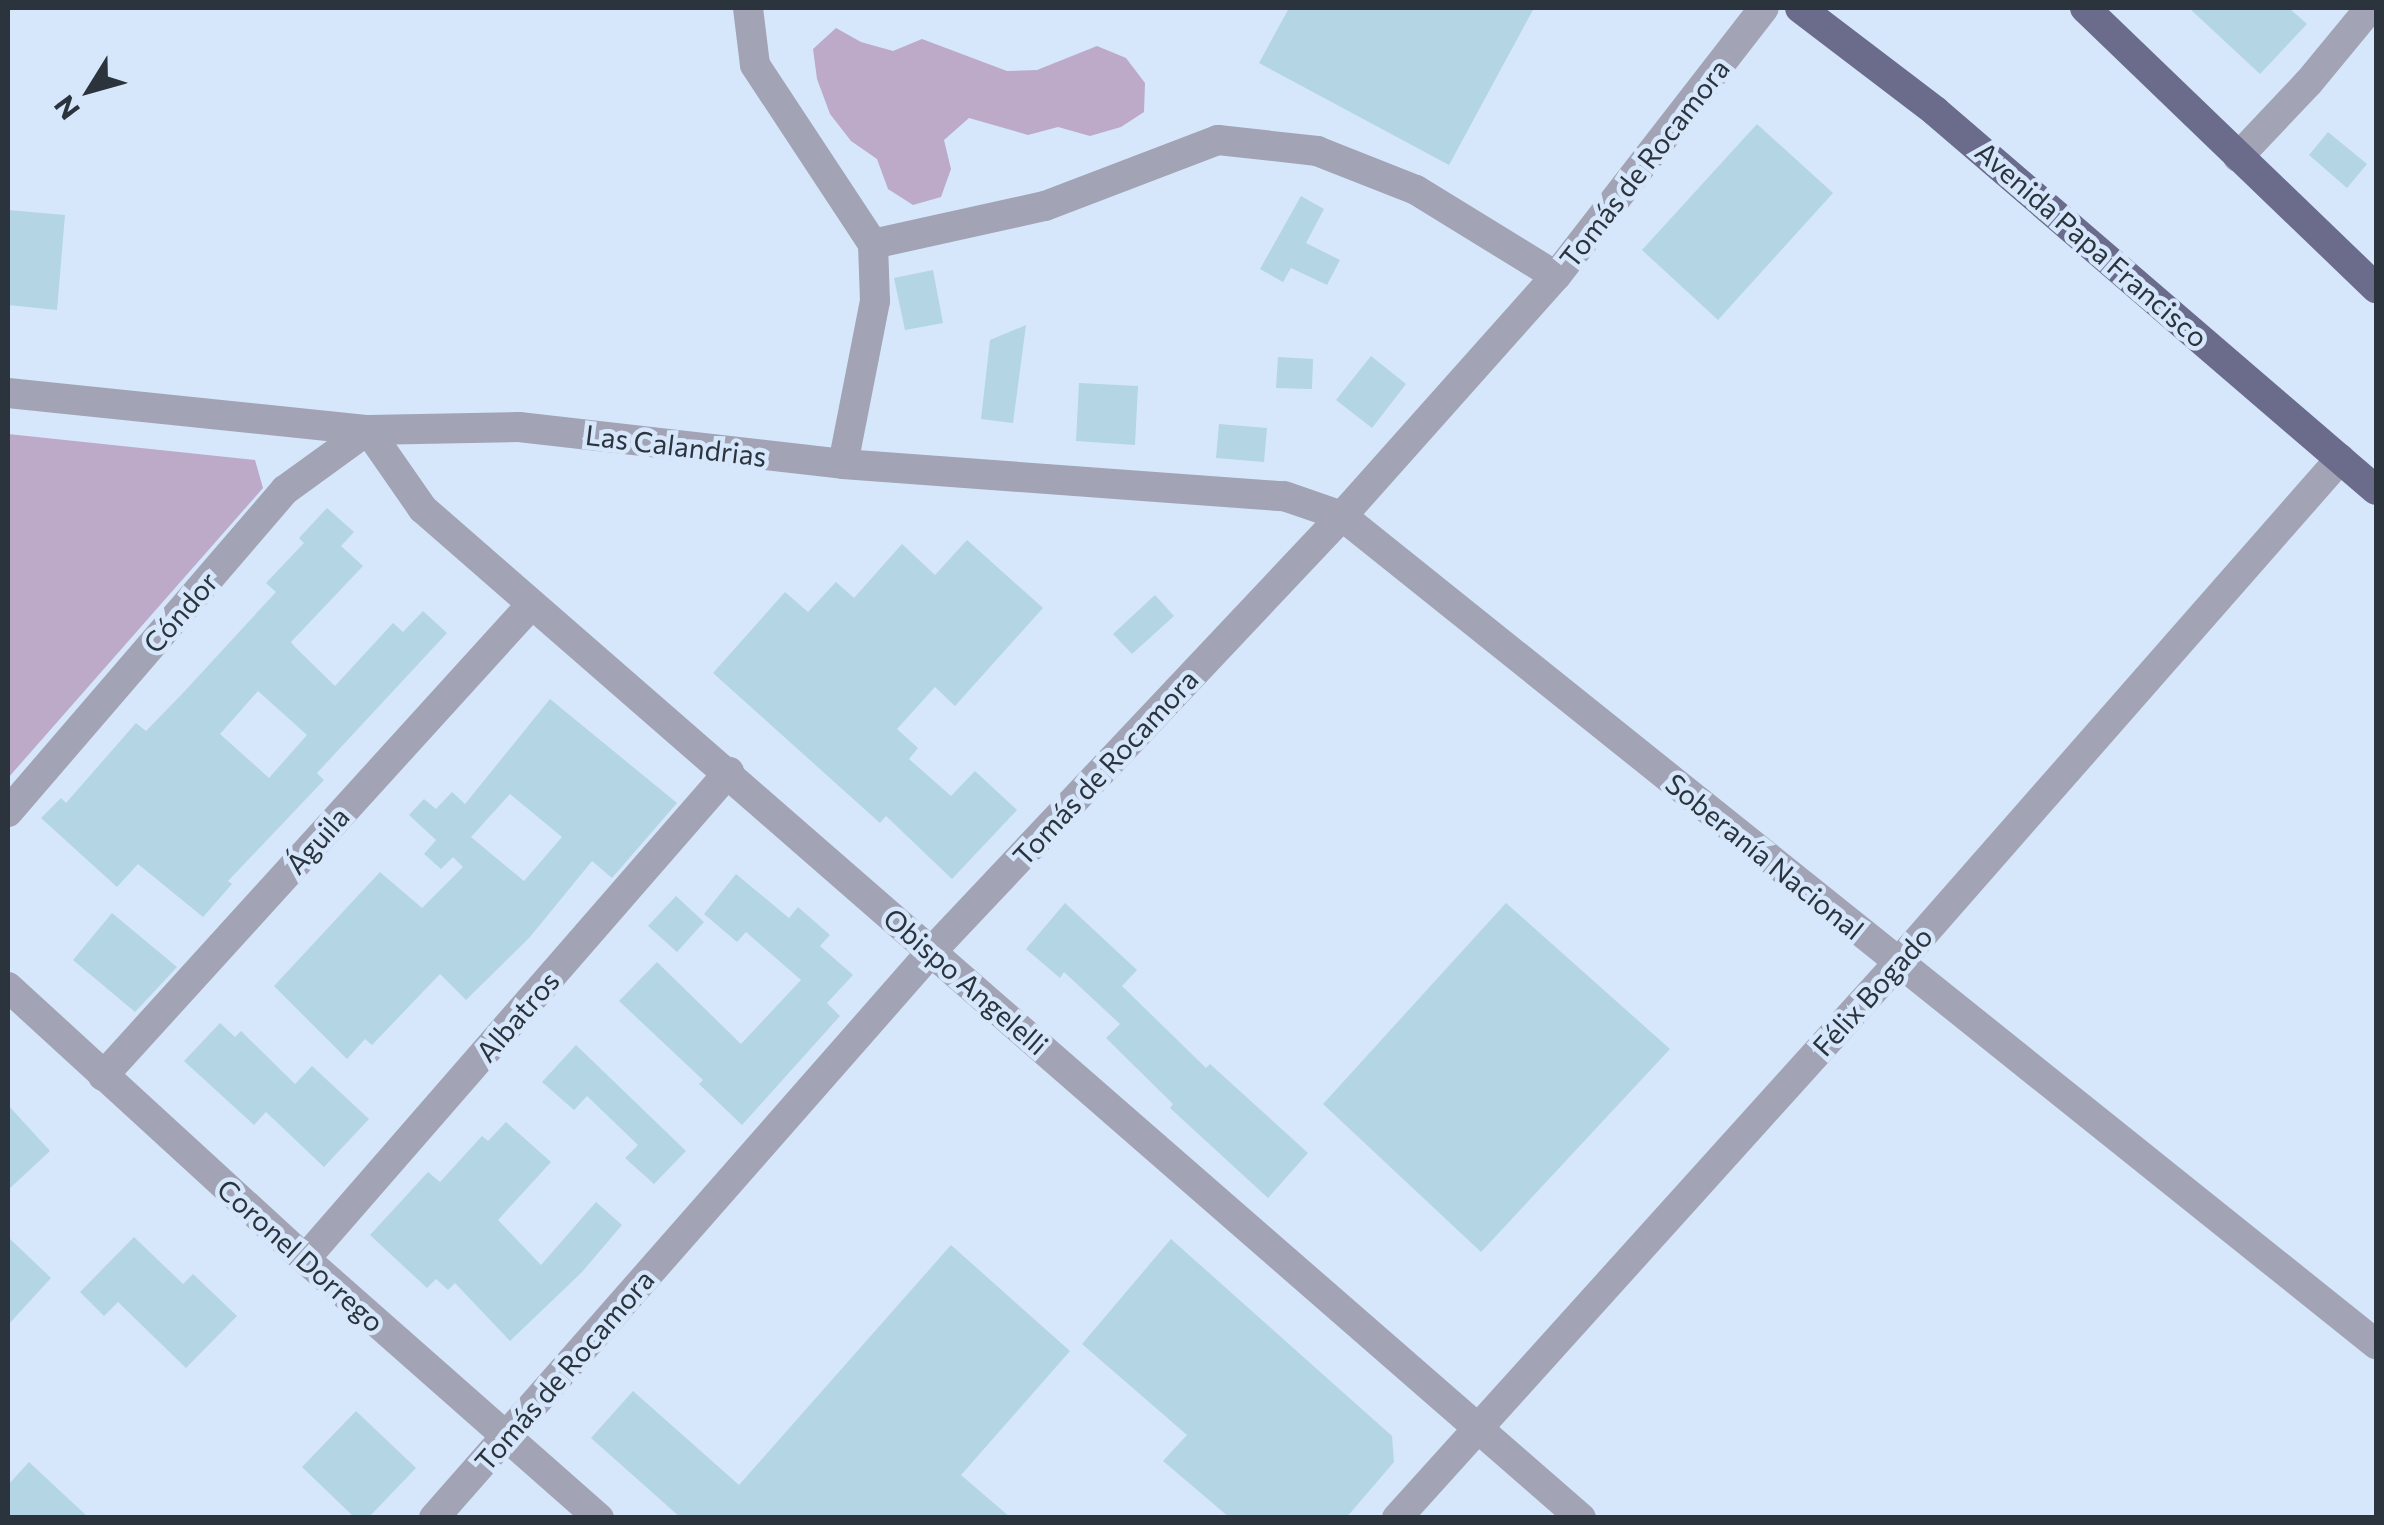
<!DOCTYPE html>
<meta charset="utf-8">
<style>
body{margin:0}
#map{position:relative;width:2384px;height:1525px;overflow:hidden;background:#d6e7fc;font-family:Commissioner,sans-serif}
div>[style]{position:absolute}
.green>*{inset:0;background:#bcaac8}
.building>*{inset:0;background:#b3d5e4}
.minor>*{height:30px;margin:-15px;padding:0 15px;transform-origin:15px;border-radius:15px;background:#a2a3b5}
.major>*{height:30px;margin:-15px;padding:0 15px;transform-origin:15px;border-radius:15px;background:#6b6c8c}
span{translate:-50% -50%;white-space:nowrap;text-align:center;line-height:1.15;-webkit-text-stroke:9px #d6e7fc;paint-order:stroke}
.street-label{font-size:28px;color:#2b333d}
.frame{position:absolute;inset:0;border:10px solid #2b333d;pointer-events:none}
.north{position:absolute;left:40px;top:40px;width:100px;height:100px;-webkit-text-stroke:8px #d6e7fc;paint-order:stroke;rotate:233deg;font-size:28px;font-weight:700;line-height:40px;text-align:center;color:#2b333d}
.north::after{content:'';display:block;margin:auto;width:35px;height:45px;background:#2b333d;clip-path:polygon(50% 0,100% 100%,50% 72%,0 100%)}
</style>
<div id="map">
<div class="green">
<div style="clip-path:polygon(836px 28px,861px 42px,893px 51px,922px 39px,1007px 71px,1037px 70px,1097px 46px,1126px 58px,1145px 83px,1144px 112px,1121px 127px,1090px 136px,1058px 127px,1028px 135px,969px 118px,944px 140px,951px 169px,941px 197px,913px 205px,888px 189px,877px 159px,851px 141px,830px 114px,817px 79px,813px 49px)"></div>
<div style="clip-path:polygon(8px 434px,255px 460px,263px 488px,8px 778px)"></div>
</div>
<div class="building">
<div style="clip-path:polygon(1289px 8px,1534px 8px,1449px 165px,1259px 63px)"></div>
<div style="clip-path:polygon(2189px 8px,2289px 8px,2307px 24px,2260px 74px)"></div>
<div style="clip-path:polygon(1757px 124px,1833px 193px,1718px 320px,1642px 250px)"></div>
<div style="clip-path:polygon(2328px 132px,2367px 164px,2347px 188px,2309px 155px)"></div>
<div style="clip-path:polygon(1301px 196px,1324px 209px,1306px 243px,1340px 260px,1327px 285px,1291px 268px,1283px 282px,1260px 269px)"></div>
<div style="clip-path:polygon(8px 210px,65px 215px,57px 310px,8px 305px)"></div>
<div style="clip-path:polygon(933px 270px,943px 323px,905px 330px,894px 278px)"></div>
<div style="clip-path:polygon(1026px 325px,1013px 423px,981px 419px,990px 340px)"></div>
<div style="clip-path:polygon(1371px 356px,1406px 384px,1372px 428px,1336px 400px)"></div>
<div style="clip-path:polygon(1278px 357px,1313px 359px,1312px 389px,1276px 388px)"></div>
<div style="clip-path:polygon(1079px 383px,1138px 386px,1135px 445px,1076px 441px)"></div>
<div style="clip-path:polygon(1219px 424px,1267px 428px,1264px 462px,1216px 458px)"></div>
<div style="clip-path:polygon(evenodd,327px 508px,354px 532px,341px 546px,363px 566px,291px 642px,295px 647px,335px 686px,393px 623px,403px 632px,423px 611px,447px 633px,317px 773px,324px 780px,228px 881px,232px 884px,203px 917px,138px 864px,117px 887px,41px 818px,61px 798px,66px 803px,136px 723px,146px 731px,182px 694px,276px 592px,266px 583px,304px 543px,299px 538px,327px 508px,258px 691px,307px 735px,269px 778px,220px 734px,258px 691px)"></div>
<div style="clip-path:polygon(967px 540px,1043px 608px,955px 706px,935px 687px,897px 729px,918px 748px,909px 759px,951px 796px,975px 771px,1017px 810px,952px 879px,886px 816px,880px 823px,713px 673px,785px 592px,808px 612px,836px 582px,854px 598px,902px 544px,935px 575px)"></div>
<div style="clip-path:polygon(1155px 595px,1174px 616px,1132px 654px,1113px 634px)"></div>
<div style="clip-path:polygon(evenodd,550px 699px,677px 803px,612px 878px,592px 861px,530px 937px,466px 1000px,440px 974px,372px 1045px,365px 1039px,347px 1059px,274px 986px,380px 872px,422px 908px,463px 867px,453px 857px,441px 869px,424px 854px,436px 840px,409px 815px,424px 799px,436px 809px,452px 792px,465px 804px,550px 699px,510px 794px,562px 837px,524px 881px,471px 837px,510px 794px)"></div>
<div style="clip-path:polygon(736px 874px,789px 918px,798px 907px,830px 935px,820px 946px,853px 975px,827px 1003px,840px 1016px,742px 1125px,699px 1084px,703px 1080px,619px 1001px,657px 962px,741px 1044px,801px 980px,746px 932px,737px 942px,704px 914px)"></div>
<div style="clip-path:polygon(676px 896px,704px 922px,677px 952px,648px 926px)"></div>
<div style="clip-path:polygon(1065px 903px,1137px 970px,1122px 986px,1206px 1068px,1210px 1064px,1308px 1153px,1268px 1198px,1170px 1108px,1173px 1104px,1106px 1038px,1120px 1024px,1064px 972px,1060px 978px,1026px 949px)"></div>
<div style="clip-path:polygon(1506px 903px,1670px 1049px,1481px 1252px,1323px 1104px)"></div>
<div style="clip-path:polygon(112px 913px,177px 967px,135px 1012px,73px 960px)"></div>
<div style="clip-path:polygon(220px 1023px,235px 1037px,241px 1031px,295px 1084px,312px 1066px,369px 1119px,324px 1167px,266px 1112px,254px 1125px,184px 1061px)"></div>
<div style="clip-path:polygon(576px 1045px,686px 1151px,654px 1184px,625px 1158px,638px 1145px,587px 1096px,574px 1110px,542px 1082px)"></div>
<div style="clip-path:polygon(8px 1105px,50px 1151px,8px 1190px)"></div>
<div style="clip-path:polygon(506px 1122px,551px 1162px,498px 1220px,541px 1265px,596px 1202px,622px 1225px,582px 1272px,510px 1341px,455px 1283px,448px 1290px,436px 1279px,427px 1288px,370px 1235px,428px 1172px,440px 1182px,482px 1136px,488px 1141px)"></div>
<div style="clip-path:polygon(8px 1237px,51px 1278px,8px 1325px)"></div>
<div style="clip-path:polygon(134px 1237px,183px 1284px,193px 1274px,237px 1316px,186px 1368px,118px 1302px,104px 1316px,80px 1292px)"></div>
<div style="clip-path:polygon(1171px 1239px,1392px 1436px,1394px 1462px,1346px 1518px,1230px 1518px,1163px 1461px,1187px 1435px,1082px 1344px)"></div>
<div style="clip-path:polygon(951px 1245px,1070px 1351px,961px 1475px,1011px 1518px,681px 1518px,591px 1438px,633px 1391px,739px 1485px)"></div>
<div style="clip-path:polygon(356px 1411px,416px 1468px,368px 1518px,355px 1518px,302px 1467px)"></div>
<div style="clip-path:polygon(29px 1462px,89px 1518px,8px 1518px,8px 1485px)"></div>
</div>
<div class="minor">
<div style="left:748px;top:8px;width:57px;rotate:83deg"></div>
<div style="left:755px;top:65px;width:214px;rotate:56.6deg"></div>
<div style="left:873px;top:244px;width:57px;rotate:88deg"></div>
<div style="left:875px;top:301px;width:166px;rotate:101.1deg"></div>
<div style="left:2238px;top:157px;width:103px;rotate:-46.6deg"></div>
<div style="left:2309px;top:82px;width:96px;rotate:-50.5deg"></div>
<div style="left:873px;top:244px;width:176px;rotate:-12.5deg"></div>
<div style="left:1045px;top:206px;width:185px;rotate:-20.9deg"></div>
<div style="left:1218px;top:140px;width:100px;rotate:6.3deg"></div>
<div style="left:1317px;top:151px;width:106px;rotate:21.5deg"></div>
<div style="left:1416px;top:190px;width:164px;rotate:31.6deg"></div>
<div style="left:8px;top:393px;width:362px;rotate:5.9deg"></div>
<div style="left:368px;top:430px;width:151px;rotate:-1.1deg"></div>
<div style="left:519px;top:427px;width:326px;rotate:6.5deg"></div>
<div style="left:843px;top:464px;width:442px;rotate:4.2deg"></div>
<div style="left:1284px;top:496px;width:61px;rotate:19deg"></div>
<div style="left:1342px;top:516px;width:1325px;rotate:38.69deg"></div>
<div style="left:8px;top:812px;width:425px;rotate:-49.3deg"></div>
<div style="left:285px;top:490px;width:102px;rotate:-35.9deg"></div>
<div style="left:368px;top:430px;width:96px;rotate:55.2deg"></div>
<div style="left:423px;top:509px;width:1536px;rotate:41.07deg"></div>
<div style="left:8px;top:987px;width:403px;rotate:42.5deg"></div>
<div style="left:305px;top:1259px;width:392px;rotate:41.4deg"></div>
<div style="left:103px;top:1076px;width:636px;rotate:-47.74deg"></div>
<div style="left:305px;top:1259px;width:646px;rotate:-48.96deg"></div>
<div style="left:434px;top:1518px;width:755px;rotate:-48.71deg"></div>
<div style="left:932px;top:951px;width:598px;rotate:-46.69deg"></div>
<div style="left:1342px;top:516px;width:322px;rotate:-48.3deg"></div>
<div style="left:1556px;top:276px;width:339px;rotate:-52.2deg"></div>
<div style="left:1397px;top:1518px;width:746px;rotate:-47.93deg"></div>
<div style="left:1897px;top:964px;width:672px;rotate:-48.74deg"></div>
</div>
<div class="major">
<div style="left:1800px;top:8px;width:170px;rotate:37.3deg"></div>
<div style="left:1935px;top:111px;width:581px;rotate:40.68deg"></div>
<div style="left:2085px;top:8px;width:404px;rotate:43.9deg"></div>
</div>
<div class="street-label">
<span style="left:1644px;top:163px;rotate:-52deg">Tomás de Rocamora</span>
<span style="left:2092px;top:244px;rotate:41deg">Avenida Papa Francisco</span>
<span style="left:676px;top:445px;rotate:7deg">Las Calandrias</span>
<span style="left:180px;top:612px;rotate:-49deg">Cóndor</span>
<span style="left:1105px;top:767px;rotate:-47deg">Tomás de Rocamora</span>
<span style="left:317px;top:840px;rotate:-48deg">Águila</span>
<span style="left:1765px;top:856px;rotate:39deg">Soberanía Nacional</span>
<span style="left:966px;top:981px;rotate:41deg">Obispo Angelelli</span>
<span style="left:1872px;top:991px;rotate:-48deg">Félix Bogado</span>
<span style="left:517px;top:1016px;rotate:-49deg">Albatros</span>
<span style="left:301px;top:1255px;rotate:42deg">Coronel Dorrego</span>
<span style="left:564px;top:1370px;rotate:-49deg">Tomás de Rocamora</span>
</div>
<div class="frame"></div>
<div class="north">N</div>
</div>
